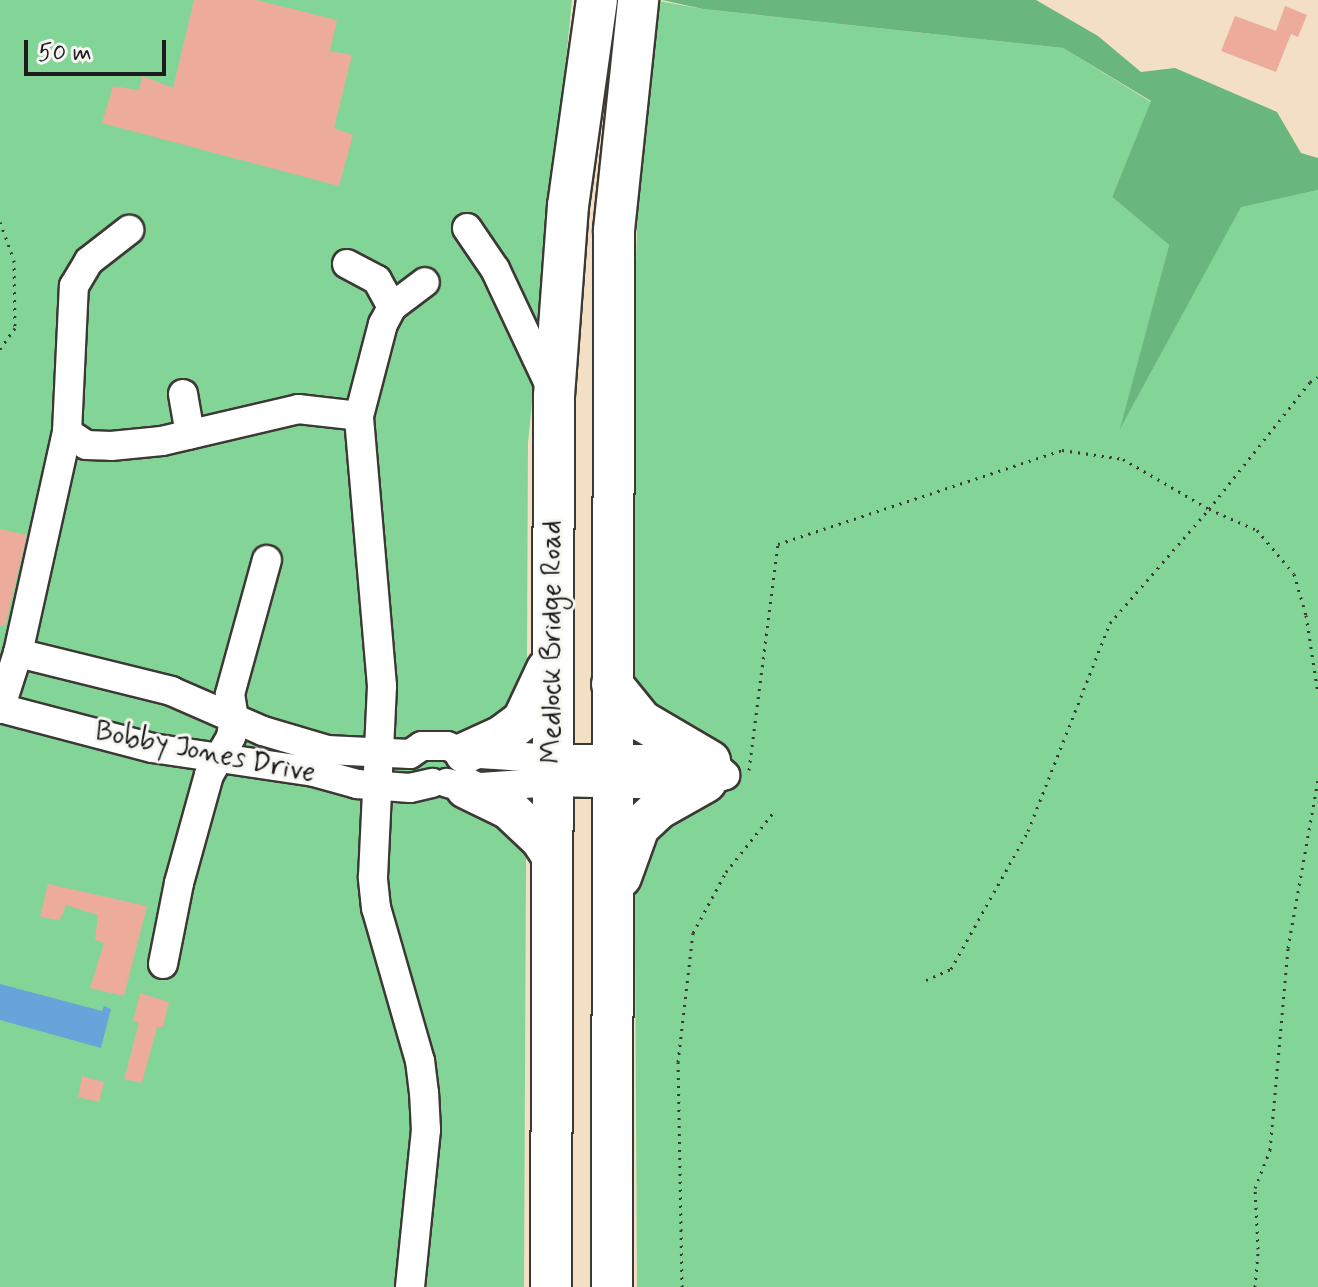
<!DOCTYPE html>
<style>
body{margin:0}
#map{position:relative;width:1318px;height:1287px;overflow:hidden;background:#f3dfc3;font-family:Mynerve,sans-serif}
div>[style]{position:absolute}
.green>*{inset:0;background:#82d596}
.forest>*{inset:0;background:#69b67f}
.water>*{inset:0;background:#67a4d9}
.building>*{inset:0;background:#edac9b}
.path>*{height:3px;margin-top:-1.5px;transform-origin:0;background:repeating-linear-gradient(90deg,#3c3935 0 2px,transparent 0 8px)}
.roads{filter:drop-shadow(2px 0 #3c3935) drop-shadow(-2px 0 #3c3935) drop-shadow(0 2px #3c3935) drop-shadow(0 -2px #3c3935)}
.minor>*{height:28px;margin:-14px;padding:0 14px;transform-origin:14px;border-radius:14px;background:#fff}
.highway>*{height:40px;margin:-20px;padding:0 20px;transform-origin:20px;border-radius:20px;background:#fff}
span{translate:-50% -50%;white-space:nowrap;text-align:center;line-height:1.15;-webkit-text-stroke:6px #f6f6f2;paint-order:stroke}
.street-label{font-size:28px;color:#1c1c1c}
.scale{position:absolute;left:24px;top:40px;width:142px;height:36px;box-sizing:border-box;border:4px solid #1c1c1c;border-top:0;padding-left:10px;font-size:24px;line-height:28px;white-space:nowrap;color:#1c1c1c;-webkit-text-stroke:6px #f6f6f2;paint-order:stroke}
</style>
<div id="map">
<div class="green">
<div style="clip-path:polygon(0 0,572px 0,528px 443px,524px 1287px,0 1287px)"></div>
<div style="clip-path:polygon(653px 0,703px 9px,1063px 48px,1151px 102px,1112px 197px,1169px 245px,1122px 425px,1241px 206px,1318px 190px,1318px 1287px,637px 1287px,632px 391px,641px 101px)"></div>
</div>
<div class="forest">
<div style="clip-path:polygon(662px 0,1036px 0,1098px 36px,1141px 72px,1175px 68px,1277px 112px,1301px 153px,1318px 158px,1318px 190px,1241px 207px,1120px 429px,1169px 245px,1112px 197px,1151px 101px,1063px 48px,703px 9px)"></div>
</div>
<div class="water">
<div style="clip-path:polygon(0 984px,102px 1011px,104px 1006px,111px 1009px,101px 1048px,0 1020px)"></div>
</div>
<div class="building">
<div style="clip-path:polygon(194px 0,256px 0,337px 20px,330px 51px,352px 55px,334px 128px,353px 135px,339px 186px,102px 123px,113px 86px,139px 90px,142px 76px,173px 88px)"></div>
<div style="clip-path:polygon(1285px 6px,1307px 15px,1298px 37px,1291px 34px,1276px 72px,1221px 51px,1235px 16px,1276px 31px)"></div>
<div style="clip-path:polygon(0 529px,27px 535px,5px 626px,0 625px)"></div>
<div style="clip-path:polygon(48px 884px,147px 906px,124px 996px,90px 988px,104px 943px,95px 940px,98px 915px,66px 905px,60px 920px,40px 917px)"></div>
<div style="clip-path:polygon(140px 993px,169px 1002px,163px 1027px,157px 1027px,142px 1083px,124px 1079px,139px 1023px,133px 1021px)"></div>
<div style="clip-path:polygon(82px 1076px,104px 1082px,99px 1102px,78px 1097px)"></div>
</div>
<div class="path">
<div style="left:0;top:222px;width:40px;rotate:69.8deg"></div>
<div style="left:14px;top:260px;width:68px;rotate:89.2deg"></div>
<div style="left:15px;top:328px;width:26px;rotate:126deg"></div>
<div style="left:749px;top:770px;width:228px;rotate:-82.7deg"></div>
<div style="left:778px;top:544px;width:299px;rotate:-18.3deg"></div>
<div style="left:1062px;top:450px;width:62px;rotate:8.4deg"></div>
<div style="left:1123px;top:459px;width:99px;rotate:30.2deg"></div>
<div style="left:1209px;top:509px;width:52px;rotate:23.6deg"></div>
<div style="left:1257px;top:530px;width:57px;rotate:49.9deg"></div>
<div style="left:1294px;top:574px;width:43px;rotate:73.7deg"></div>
<div style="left:1306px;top:615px;width:79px;rotate:81.3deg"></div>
<div style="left:926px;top:980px;width:27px;rotate:-24deg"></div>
<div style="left:951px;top:969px;width:158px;rotate:-60.8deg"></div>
<div style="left:1028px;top:831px;width:224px;rotate:-68.5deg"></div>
<div style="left:1110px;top:623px;width:151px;rotate:-49deg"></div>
<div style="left:1209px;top:509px;width:162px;rotate:-51.5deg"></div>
<div style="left:1310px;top:382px;width:9px;rotate:-32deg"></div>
<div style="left:682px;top:1287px;width:225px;rotate:-91deg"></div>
<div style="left:678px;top:1062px;width:130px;rotate:-83.4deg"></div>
<div style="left:693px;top:933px;width:69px;rotate:-61.6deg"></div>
<div style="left:726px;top:872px;width:75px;rotate:-51.5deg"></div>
<div style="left:1255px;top:1287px;width:38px;rotate:-85deg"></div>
<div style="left:1258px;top:1249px;width:61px;rotate:-92.8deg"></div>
<div style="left:1255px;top:1188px;width:41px;rotate:-68.5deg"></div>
<div style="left:1270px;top:1150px;width:203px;rotate:-84.9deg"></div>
<div style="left:1288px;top:948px;width:171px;rotate:-79.9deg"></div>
</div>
<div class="roads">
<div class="minor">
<div style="left:467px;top:228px;width:50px;rotate:55.7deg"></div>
<div style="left:495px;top:269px;width:134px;rotate:64.8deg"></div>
<div style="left:347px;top:264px;width:34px;rotate:28deg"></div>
<div style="left:377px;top:280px;width:31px;rotate:61deg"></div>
<div style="left:183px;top:394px;width:41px;rotate:80.1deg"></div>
<div style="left:67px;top:432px;width:23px;rotate:34deg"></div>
<div style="left:86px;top:445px;width:25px;rotate:2deg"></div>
<div style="left:111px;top:446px;width:51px;rotate:-5.6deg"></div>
<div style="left:162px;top:441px;width:140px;rotate:-13.2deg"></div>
<div style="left:298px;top:409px;width:61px;rotate:6.5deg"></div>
<div style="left:18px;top:653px;width:158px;rotate:13.9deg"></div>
<div style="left:171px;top:691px;width:100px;rotate:23.5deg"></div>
<div style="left:263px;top:731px;width:67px;rotate:16.5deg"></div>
<div style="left:327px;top:750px;width:83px;rotate:2.8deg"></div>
<div style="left:410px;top:754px;width:14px;rotate:-34deg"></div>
<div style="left:422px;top:746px;width:25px"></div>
<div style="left:447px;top:746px;width:19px;rotate:21deg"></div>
<div style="left:465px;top:753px;width:88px;rotate:3.9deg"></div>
<div style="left:553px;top:759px;width:137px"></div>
<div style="left:690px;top:759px;width:20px;rotate:6deg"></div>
<div style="left:710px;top:761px;width:21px;rotate:43deg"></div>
<div style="left:725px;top:775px;width:20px;rotate:160deg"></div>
<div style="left:706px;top:782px;width:29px;rotate:174deg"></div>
<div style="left:677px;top:785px;width:124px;rotate:-178.6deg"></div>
<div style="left:553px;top:782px;width:87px;rotate:176.1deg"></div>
<div style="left:466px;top:788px;width:20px;rotate:-165deg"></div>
<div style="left:0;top:708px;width:157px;rotate:14.7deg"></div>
<div style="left:152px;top:748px;width:164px;rotate:8.4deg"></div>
<div style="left:314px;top:772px;width:45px;rotate:15.6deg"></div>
<div style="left:357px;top:784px;width:53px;rotate:4.3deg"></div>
<div style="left:410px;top:788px;width:23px;rotate:-13deg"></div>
<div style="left:0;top:709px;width:59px;rotate:-72.2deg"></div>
<div style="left:18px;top:653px;width:226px;rotate:-77.5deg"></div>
<div style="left:67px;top:432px;width:146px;rotate:-87.3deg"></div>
<div style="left:74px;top:286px;width:29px;rotate:-59deg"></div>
<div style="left:89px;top:261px;width:51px;rotate:-37.8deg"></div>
<div style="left:163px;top:964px;width:83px;rotate:-78.8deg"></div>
<div style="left:179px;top:883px;width:112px;rotate:-74.5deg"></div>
<div style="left:209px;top:775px;width:44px;rotate:-59.9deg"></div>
<div style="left:231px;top:737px;width:18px;rotate:-81deg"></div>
<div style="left:234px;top:719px;width:25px;rotate:-99deg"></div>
<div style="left:230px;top:694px;width:139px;rotate:-74.6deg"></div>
<div style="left:410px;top:1287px;width:158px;rotate:-84.2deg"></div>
<div style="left:426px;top:1130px;width:37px;rotate:-93deg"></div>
<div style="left:424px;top:1093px;width:32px;rotate:-97deg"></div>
<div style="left:420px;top:1061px;width:159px;rotate:-106deg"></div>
<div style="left:376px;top:908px;width:31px;rotate:-96deg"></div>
<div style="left:373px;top:877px;width:191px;rotate:-87.3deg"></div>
<div style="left:382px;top:686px;width:271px;rotate:-94.9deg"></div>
<div style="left:359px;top:416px;width:95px;rotate:-75.4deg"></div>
<div style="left:383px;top:324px;width:19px;rotate:-62deg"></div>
<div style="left:392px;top:307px;width:41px;rotate:-37.1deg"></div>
</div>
<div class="highway">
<div style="left:612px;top:684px;width:48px;rotate:51deg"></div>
<div style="left:642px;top:721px;width:79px;rotate:30.5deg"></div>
<div style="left:465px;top:753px;width:41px;rotate:-24.7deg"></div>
<div style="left:502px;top:736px;width:26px;rotate:-37deg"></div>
<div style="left:523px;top:720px;width:56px;rotate:-64.8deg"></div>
<div style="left:466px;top:788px;width:48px;rotate:26deg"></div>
<div style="left:509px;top:809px;width:44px;rotate:43.2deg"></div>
<div style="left:541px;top:839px;width:20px;rotate:57deg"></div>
<div style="left:621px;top:877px;width:53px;rotate:-70.2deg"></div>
<div style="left:639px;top:827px;width:26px;rotate:-43deg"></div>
<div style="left:658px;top:809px;width:55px;rotate:-29.4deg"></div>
<div style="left:551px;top:1287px;width:891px;rotate:-89.81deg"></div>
<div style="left:554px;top:396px;width:191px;rotate:-85.8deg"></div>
<div style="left:568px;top:206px;width:208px;rotate:-82deg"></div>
<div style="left:612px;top:1287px;width:1057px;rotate:-89.89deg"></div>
<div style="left:614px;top:230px;width:231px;rotate:-84deg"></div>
</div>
</div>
<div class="street-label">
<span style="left:553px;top:642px;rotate:-90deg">Medlock Bridge Road</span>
<span style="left:205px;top:753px;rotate:11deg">Bobby Jones Drive</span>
</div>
<div class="scale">50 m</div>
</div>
